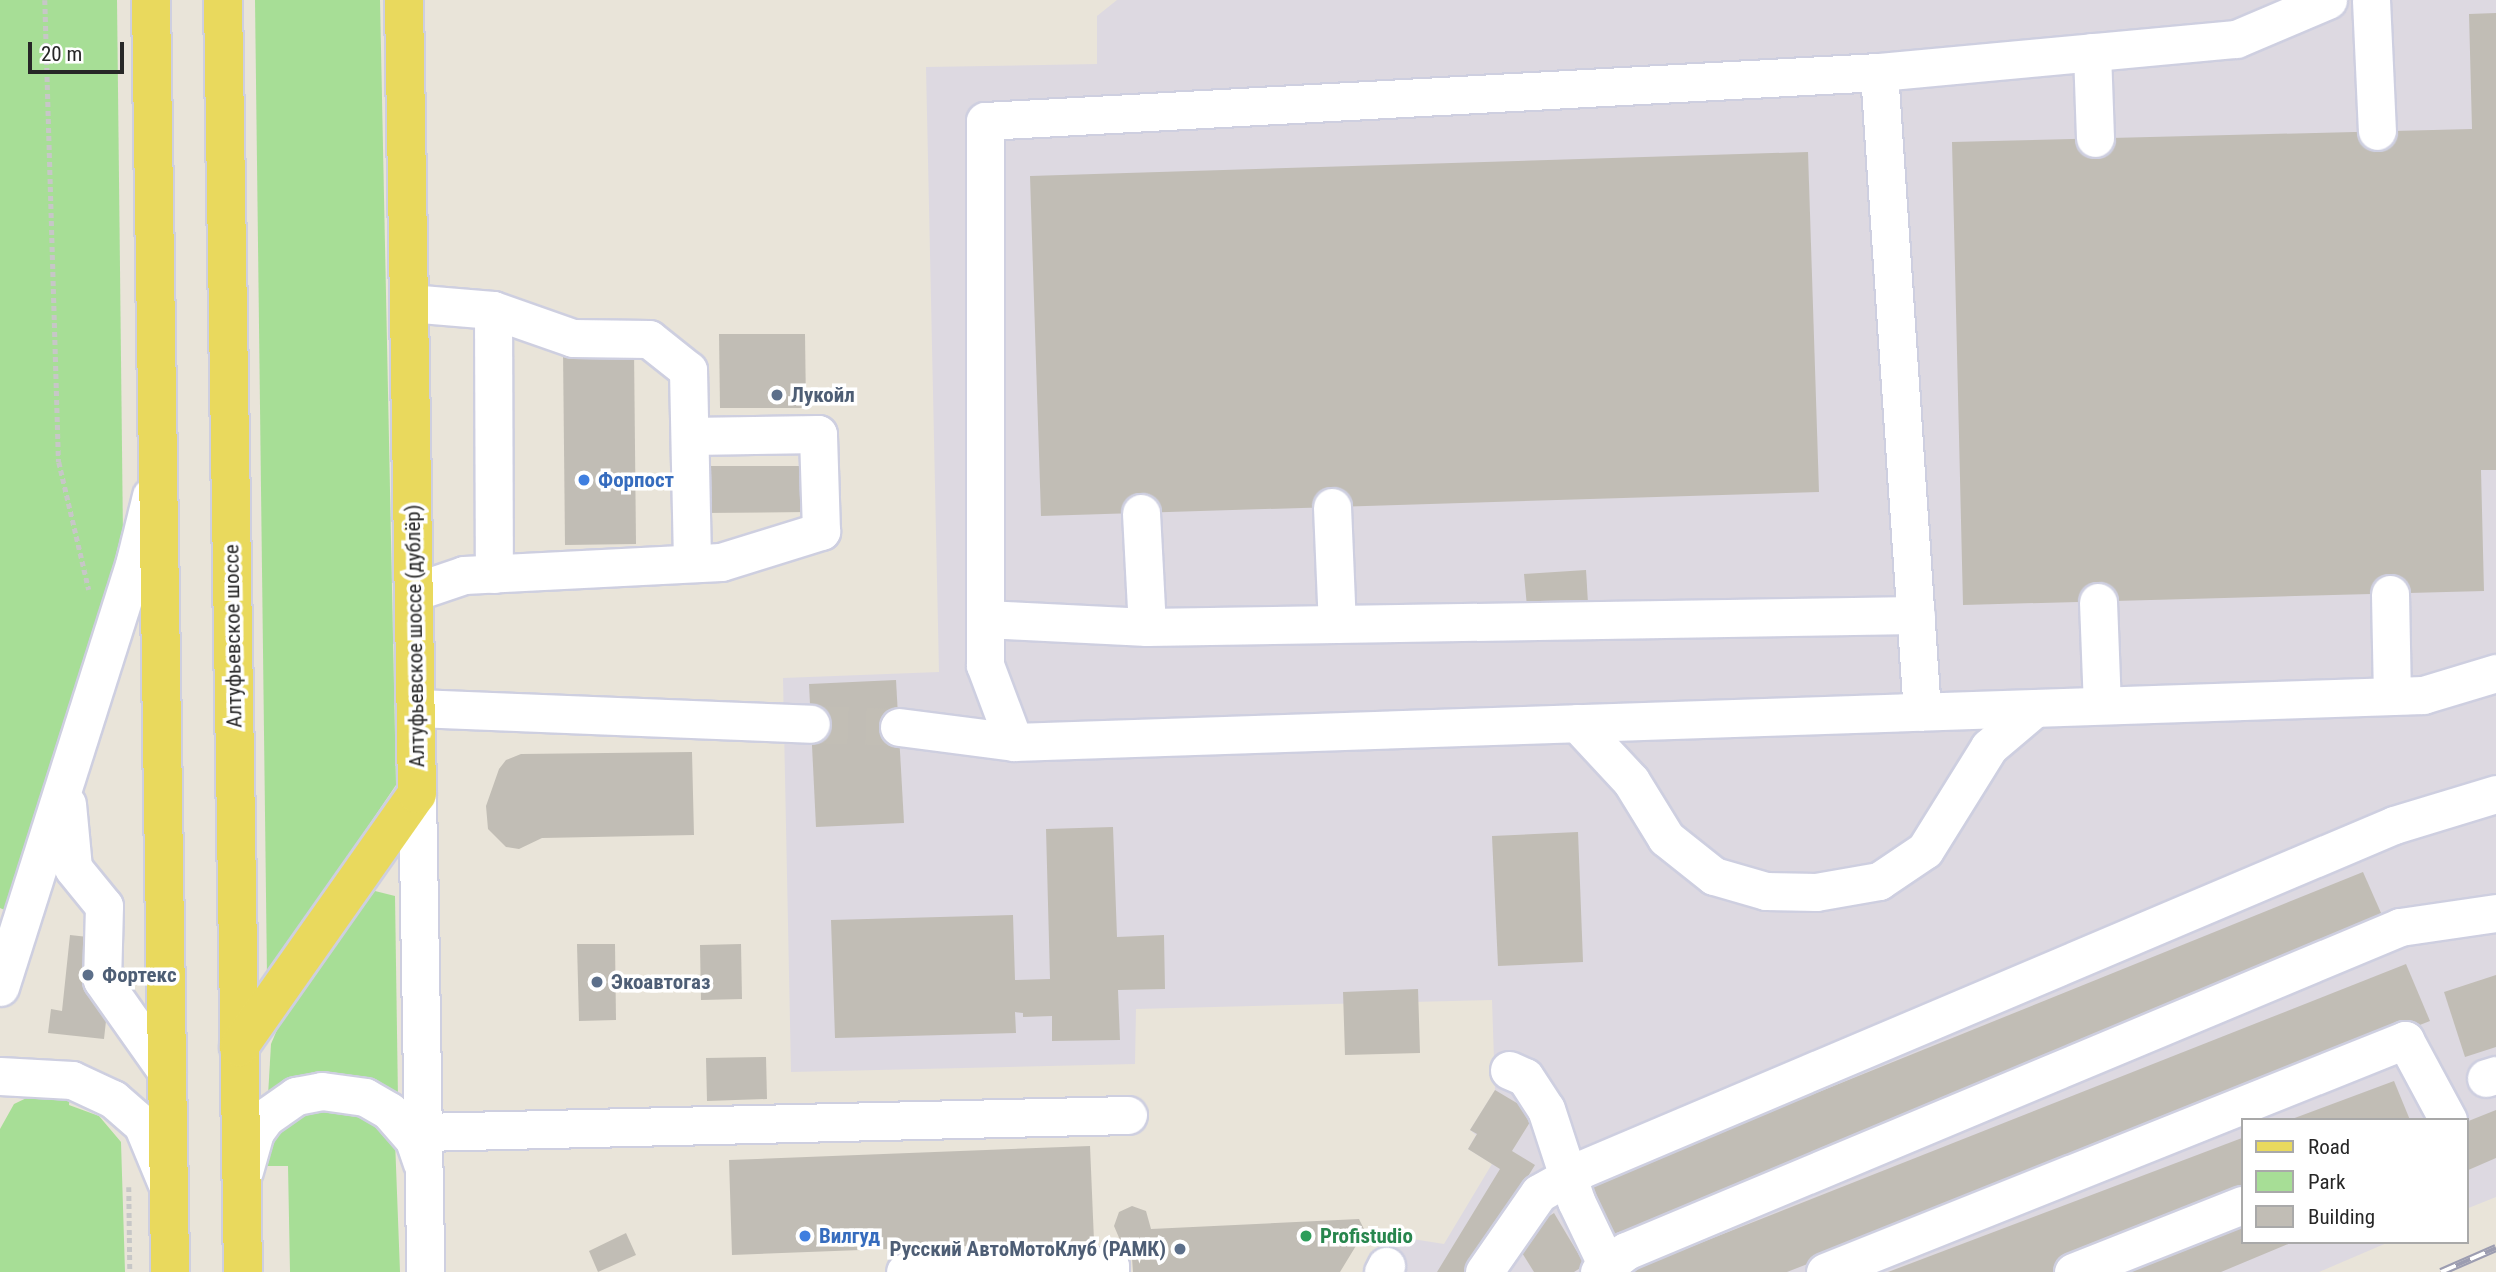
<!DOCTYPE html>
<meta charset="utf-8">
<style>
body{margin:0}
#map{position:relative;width:2496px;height:1272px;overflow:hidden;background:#e9e4d9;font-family:"Roboto Condensed",sans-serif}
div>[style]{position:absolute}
.industrial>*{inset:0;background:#ddd9e1}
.green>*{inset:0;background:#a7de96}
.building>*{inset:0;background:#c1bdb5}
.minor-tunnel>*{height:37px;margin-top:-18.5px;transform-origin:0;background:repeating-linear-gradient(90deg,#c2beb5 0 37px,transparent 0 55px)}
.path>*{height:4.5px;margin-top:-2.25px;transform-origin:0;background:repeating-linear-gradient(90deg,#c7c7c7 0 5px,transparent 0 8.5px)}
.roads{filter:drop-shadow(2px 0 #cecfe0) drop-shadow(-2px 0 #cecfe0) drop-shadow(0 2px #cecfe0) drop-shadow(0 -2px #cecfe0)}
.minor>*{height:37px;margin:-18.5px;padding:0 18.5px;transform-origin:18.5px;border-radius:18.5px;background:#fff}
.major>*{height:38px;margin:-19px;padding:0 19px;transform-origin:19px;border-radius:19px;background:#e9d95d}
.rail>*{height:8px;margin-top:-4px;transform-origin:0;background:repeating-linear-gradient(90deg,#fff 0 16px,#9c9db1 0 32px);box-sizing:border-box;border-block:2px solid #9c9db1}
.dots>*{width:19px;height:19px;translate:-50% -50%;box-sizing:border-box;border:4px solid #fff;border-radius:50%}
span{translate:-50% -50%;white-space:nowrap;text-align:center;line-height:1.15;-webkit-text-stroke:7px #fff;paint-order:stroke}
.service-label{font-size:21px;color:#4e5e75;font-weight:700}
.left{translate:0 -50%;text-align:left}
.right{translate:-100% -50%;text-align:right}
.shop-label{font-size:21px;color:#366cbe;font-weight:700}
.street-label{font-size:21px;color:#272727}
.leisure-label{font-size:21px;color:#27864d;font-weight:700}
.legend{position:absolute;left:2241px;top:1118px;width:228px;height:126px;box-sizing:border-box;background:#fff;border:2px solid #a9a9a9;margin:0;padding:9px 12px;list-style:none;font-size:21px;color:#272727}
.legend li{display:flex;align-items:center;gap:14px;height:35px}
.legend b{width:35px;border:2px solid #a9a9a9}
.scale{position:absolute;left:28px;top:42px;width:96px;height:32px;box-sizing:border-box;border:4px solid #272727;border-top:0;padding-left:9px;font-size:21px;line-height:24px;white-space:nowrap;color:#272727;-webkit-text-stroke:5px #fff;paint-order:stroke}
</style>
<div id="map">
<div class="industrial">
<div style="clip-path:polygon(1117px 0,2496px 0,2496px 1197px,2466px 1209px,2466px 1120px,2242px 1120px,2242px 1242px,2389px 1242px,2319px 1272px,1365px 1272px,1387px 1235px,1444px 1244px,1492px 1164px,1468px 1149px,1476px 1135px,1470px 1130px,1495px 1090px,1492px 1000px,1136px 1009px,1135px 1064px,791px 1072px,783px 678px,939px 672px,926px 67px,1097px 64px,1097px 16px)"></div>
</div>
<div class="green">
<div style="clip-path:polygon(0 0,117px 0,123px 538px,7px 911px,0 908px)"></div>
<div style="clip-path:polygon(255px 0,380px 0,396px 785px,267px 976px)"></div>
<div style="clip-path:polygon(375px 891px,395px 896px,398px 1100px,268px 1096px,271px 1044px,294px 990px)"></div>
<div style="clip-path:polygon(37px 1093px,70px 1093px,69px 1105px,99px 1116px,121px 1142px,125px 1272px,0 1272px,0 1129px,14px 1104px)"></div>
<div style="clip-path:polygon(313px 1107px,360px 1110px,395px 1140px,400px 1272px,290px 1272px,288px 1166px,267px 1166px,268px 1152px,275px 1130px)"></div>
</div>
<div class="building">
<div style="clip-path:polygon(2496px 13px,2496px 470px,2481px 470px,2484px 591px,1963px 605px,1952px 142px,2472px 129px,2469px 14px)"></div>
<div style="clip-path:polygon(1808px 152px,1819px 492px,1041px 516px,1030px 176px)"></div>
<div style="clip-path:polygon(719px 334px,805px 334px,806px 408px,720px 408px)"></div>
<div style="clip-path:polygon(563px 350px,634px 350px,636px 544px,565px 545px)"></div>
<div style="clip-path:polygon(701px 466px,808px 466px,808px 512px,702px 513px)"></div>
<div style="clip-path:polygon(1586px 570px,1588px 603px,1527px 607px,1524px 574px)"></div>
<div style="clip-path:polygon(896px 680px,904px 823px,816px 827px,809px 684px)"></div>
<div style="clip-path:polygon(692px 752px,694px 835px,542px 838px,519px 849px,506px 847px,488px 829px,486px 806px,499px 769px,506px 760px,521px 754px)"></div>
<div style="clip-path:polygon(1113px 827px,1117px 937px,1164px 935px,1165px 989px,1118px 990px,1120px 1040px,1052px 1041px,1052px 1016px,1023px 1017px,1023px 1013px,1015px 1012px,1016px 1033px,835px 1038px,831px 920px,1013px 915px,1015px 980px,1050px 979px,1046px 829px)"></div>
<div style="clip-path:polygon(1578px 832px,1583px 962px,1498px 966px,1492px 836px)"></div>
<div style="clip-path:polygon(2363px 872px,2389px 931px,1610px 1238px,1586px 1186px)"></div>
<div style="clip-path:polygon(70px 935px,115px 940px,104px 1039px,48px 1033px,51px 1009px,62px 1011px)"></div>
<div style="clip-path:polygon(577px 944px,615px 944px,616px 1020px,579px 1021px)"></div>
<div style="clip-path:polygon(741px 944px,742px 999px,701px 1000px,700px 945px)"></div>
<div style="clip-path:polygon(2406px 964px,2430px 1021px,1787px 1272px,1627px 1272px)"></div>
<div style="clip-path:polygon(2496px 975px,2496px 1047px,2465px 1057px,2444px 992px)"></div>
<div style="clip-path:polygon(1418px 989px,1420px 1053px,1345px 1055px,1343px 992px)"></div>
<div style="clip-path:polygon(766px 1057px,767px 1099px,707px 1101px,706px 1058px)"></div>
<div style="clip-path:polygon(2394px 1081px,2410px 1120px,2292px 1120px,2292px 1119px)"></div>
<div style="clip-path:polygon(1495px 1090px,1535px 1114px,1512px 1151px,1535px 1165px,1469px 1272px,1437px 1272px,1500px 1169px,1468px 1149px,1477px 1134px,1470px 1130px)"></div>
<div style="clip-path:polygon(2496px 1110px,2496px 1158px,2466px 1171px,2466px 1122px)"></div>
<div style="clip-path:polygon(2242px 1138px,2242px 1205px,2061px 1272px,1888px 1272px)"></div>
<div style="clip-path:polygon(1090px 1146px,1094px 1241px,732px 1255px,729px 1160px)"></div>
<div style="clip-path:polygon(1132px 1206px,1146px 1211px,1151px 1229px,1359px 1219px,1365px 1231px,1340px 1272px,1133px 1272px,1131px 1244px,1120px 1240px,1114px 1226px,1119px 1212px)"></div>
<div style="clip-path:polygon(1554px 1213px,1585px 1265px,1574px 1272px,1534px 1272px,1519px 1248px,1540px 1222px)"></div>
<div style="clip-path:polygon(2242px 1215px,2242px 1242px,2293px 1242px,2221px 1272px,2105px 1272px)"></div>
<div style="clip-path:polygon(626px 1233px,636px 1255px,598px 1272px,589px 1251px)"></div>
</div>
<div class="minor-tunnel">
<div style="left:811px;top:724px;width:88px;rotate:2deg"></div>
</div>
<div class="path">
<div style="left:45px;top:0;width:462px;rotate:88.3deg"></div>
<div style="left:59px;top:462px;width:131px;rotate:76.8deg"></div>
<div style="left:129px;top:1187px;width:85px;rotate:89.3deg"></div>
</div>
<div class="roads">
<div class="minor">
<div style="left:2371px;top:0;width:131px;rotate:87.4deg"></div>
<div style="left:2092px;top:52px;width:86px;rotate:88deg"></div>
<div style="left:1879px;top:72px;width:641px;rotate:86.16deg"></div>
<div style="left:409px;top:303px;width:84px;rotate:4.8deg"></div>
<div style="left:493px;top:310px;width:85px;rotate:19.3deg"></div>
<div style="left:573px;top:338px;width:76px;rotate:0.8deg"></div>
<div style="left:649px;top:339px;width:50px;rotate:38.5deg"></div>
<div style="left:688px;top:370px;width:193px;rotate:88.8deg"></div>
<div style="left:493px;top:310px;width:264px;rotate:89.8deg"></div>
<div style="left:1332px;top:507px;width:117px;rotate:87.6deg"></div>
<div style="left:1141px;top:513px;width:114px;rotate:87deg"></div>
<div style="left:414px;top:592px;width:53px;rotate:-18.8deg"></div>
<div style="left:464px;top:575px;width:257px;rotate:-2.9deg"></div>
<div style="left:721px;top:562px;width:105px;rotate:-17.2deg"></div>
<div style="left:821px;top:531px;width:97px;rotate:-91.8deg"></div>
<div style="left:818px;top:434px;width:128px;rotate:179.1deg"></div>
<div style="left:2390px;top:594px;width:102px;rotate:88.9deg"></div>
<div style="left:2098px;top:602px;width:103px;rotate:87.8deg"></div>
<div style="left:985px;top:619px;width:162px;rotate:2.8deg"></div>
<div style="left:1147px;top:627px;width:769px;rotate:-0.89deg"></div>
<div style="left:416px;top:708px;width:395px;rotate:2.3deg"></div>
<div style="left:1577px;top:723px;width:79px;rotate:47deg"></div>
<div style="left:1631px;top:781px;width:67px;rotate:58.4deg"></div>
<div style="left:1666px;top:838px;width:61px;rotate:38.4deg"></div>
<div style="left:1714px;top:876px;width:54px;rotate:16.1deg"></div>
<div style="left:1766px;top:891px;width:50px;rotate:1.1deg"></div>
<div style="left:1816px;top:892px;width:64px;rotate:-9.9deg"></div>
<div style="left:1879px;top:881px;width:55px;rotate:-34deg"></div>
<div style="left:1925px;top:850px;width:121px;rotate:-58.1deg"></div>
<div style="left:1989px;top:747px;width:60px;rotate:-40.3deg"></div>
<div style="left:899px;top:727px;width:116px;rotate:7.4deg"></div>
<div style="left:1014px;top:742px;width:1410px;rotate:-1.91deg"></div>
<div style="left:2423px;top:695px;width:76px;rotate:-16.8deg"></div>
<div style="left:1014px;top:742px;width:82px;rotate:-110.6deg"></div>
<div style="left:985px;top:665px;width:544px;rotate:-90deg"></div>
<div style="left:985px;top:121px;width:895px;rotate:-3.14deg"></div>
<div style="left:1879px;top:72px;width:359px;rotate:-5.3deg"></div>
<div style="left:2236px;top:39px;width:100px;rotate:-23deg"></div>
<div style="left:417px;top:794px;width:478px;rotate:89deg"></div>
<div style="left:67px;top:804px;width:64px;rotate:84.6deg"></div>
<div style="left:73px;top:868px;width:49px;rotate:50.8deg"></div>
<div style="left:104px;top:906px;width:74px;rotate:91.5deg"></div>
<div style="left:102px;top:980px;width:113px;rotate:54.8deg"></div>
<div style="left:0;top:987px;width:447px;rotate:-72.4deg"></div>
<div style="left:135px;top:561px;width:67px;rotate:-76.2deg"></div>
<div style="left:1509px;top:1070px;width:17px;rotate:24deg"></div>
<div style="left:1525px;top:1077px;width:38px;rotate:57deg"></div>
<div style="left:1546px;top:1109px;width:97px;rotate:71.9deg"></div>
<div style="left:1576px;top:1201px;width:79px;rotate:64.4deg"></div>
<div style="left:0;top:1076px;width:72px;rotate:3.2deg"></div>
<div style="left:72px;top:1080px;width:45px;rotate:24.9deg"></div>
<div style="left:113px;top:1099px;width:38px;rotate:41deg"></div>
<div style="left:142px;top:1124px;width:63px;rotate:67.5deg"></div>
<div style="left:2486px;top:1078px;width:10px;rotate:-17deg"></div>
<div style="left:423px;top:1132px;width:705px;rotate:-1.38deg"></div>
<div style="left:244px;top:1171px;width:41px;rotate:-74.2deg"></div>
<div style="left:255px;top:1132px;width:19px;rotate:-54deg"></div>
<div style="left:266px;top:1117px;width:37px;rotate:-35deg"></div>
<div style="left:296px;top:1096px;width:26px;rotate:-11deg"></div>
<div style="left:322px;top:1091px;width:43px;rotate:7.9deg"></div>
<div style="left:365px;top:1097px;width:28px;rotate:30deg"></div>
<div style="left:389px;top:1111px;width:38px;rotate:49deg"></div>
<div style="left:414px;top:1140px;width:24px;rotate:71deg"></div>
<div style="left:905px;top:1272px;width:205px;rotate:-1.7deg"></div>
<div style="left:1110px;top:1266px;width:6px;rotate:90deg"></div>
<div style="left:1383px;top:1272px;width:7px;rotate:-63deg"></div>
<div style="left:1484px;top:1272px;width:96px;rotate:-55.2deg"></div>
<div style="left:1539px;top:1193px;width:49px;rotate:-29.2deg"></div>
<div style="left:1582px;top:1169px;width:882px;rotate:-22.96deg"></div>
<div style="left:2394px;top:825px;width:107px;rotate:-16.9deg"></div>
<div style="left:1599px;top:1272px;width:34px;rotate:-38deg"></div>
<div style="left:1626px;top:1251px;width:839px;rotate:-22.71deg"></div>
<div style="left:2400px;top:927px;width:97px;rotate:-8.3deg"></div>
<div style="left:1825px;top:1272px;width:625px;rotate:-21.8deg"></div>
<div style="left:2405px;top:1040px;width:91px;rotate:61.7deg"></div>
<div style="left:2073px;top:1272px;width:182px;rotate:-21.6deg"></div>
</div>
<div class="major">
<div style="left:151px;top:0;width:1272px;rotate:89.14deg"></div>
<div style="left:223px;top:0;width:1272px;rotate:89.1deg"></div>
<div style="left:239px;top:1047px;width:309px;rotate:-54.9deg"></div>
<div style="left:417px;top:794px;width:794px;rotate:-90.94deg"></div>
</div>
</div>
<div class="rail">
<div style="left:2441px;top:1272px;width:60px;rotate:-23.6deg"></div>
</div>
<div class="dots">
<div style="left:777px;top:395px;background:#5c6f8a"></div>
<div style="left:584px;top:480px;background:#3f7fe0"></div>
<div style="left:88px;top:975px;background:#5c6f8a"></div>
<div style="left:597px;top:982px;background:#5c6f8a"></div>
<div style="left:805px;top:1236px;background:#3f7fe0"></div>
<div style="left:1306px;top:1236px;background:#2e9e5b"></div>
<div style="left:1180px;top:1249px;background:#5c6f8a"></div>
</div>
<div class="service-label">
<span class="left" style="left:791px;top:395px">Лукойл</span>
<span class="left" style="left:102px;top:975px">Фортекс</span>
<span class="left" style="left:611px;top:982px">Экоавтогаз</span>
<span class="right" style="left:1166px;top:1249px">Русский АвтоМотоКлуб (РАМК)</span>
</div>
<div class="shop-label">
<span class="left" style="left:598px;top:480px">Форпост</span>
<span class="left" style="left:819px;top:1236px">Вилгуд</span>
</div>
<div class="street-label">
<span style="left:233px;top:636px;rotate:-91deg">Алтуфьевское шоссе</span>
<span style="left:415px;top:636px;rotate:-91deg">Алтуфьевское шоссе (дублёр)</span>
</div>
<div class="leisure-label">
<span class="left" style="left:1320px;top:1236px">Profistudio</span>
</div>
<ul class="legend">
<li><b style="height:9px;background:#e9d95d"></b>Road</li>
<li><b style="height:19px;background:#a7de96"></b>Park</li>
<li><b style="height:19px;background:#c1bdb5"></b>Building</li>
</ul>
<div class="scale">20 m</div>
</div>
